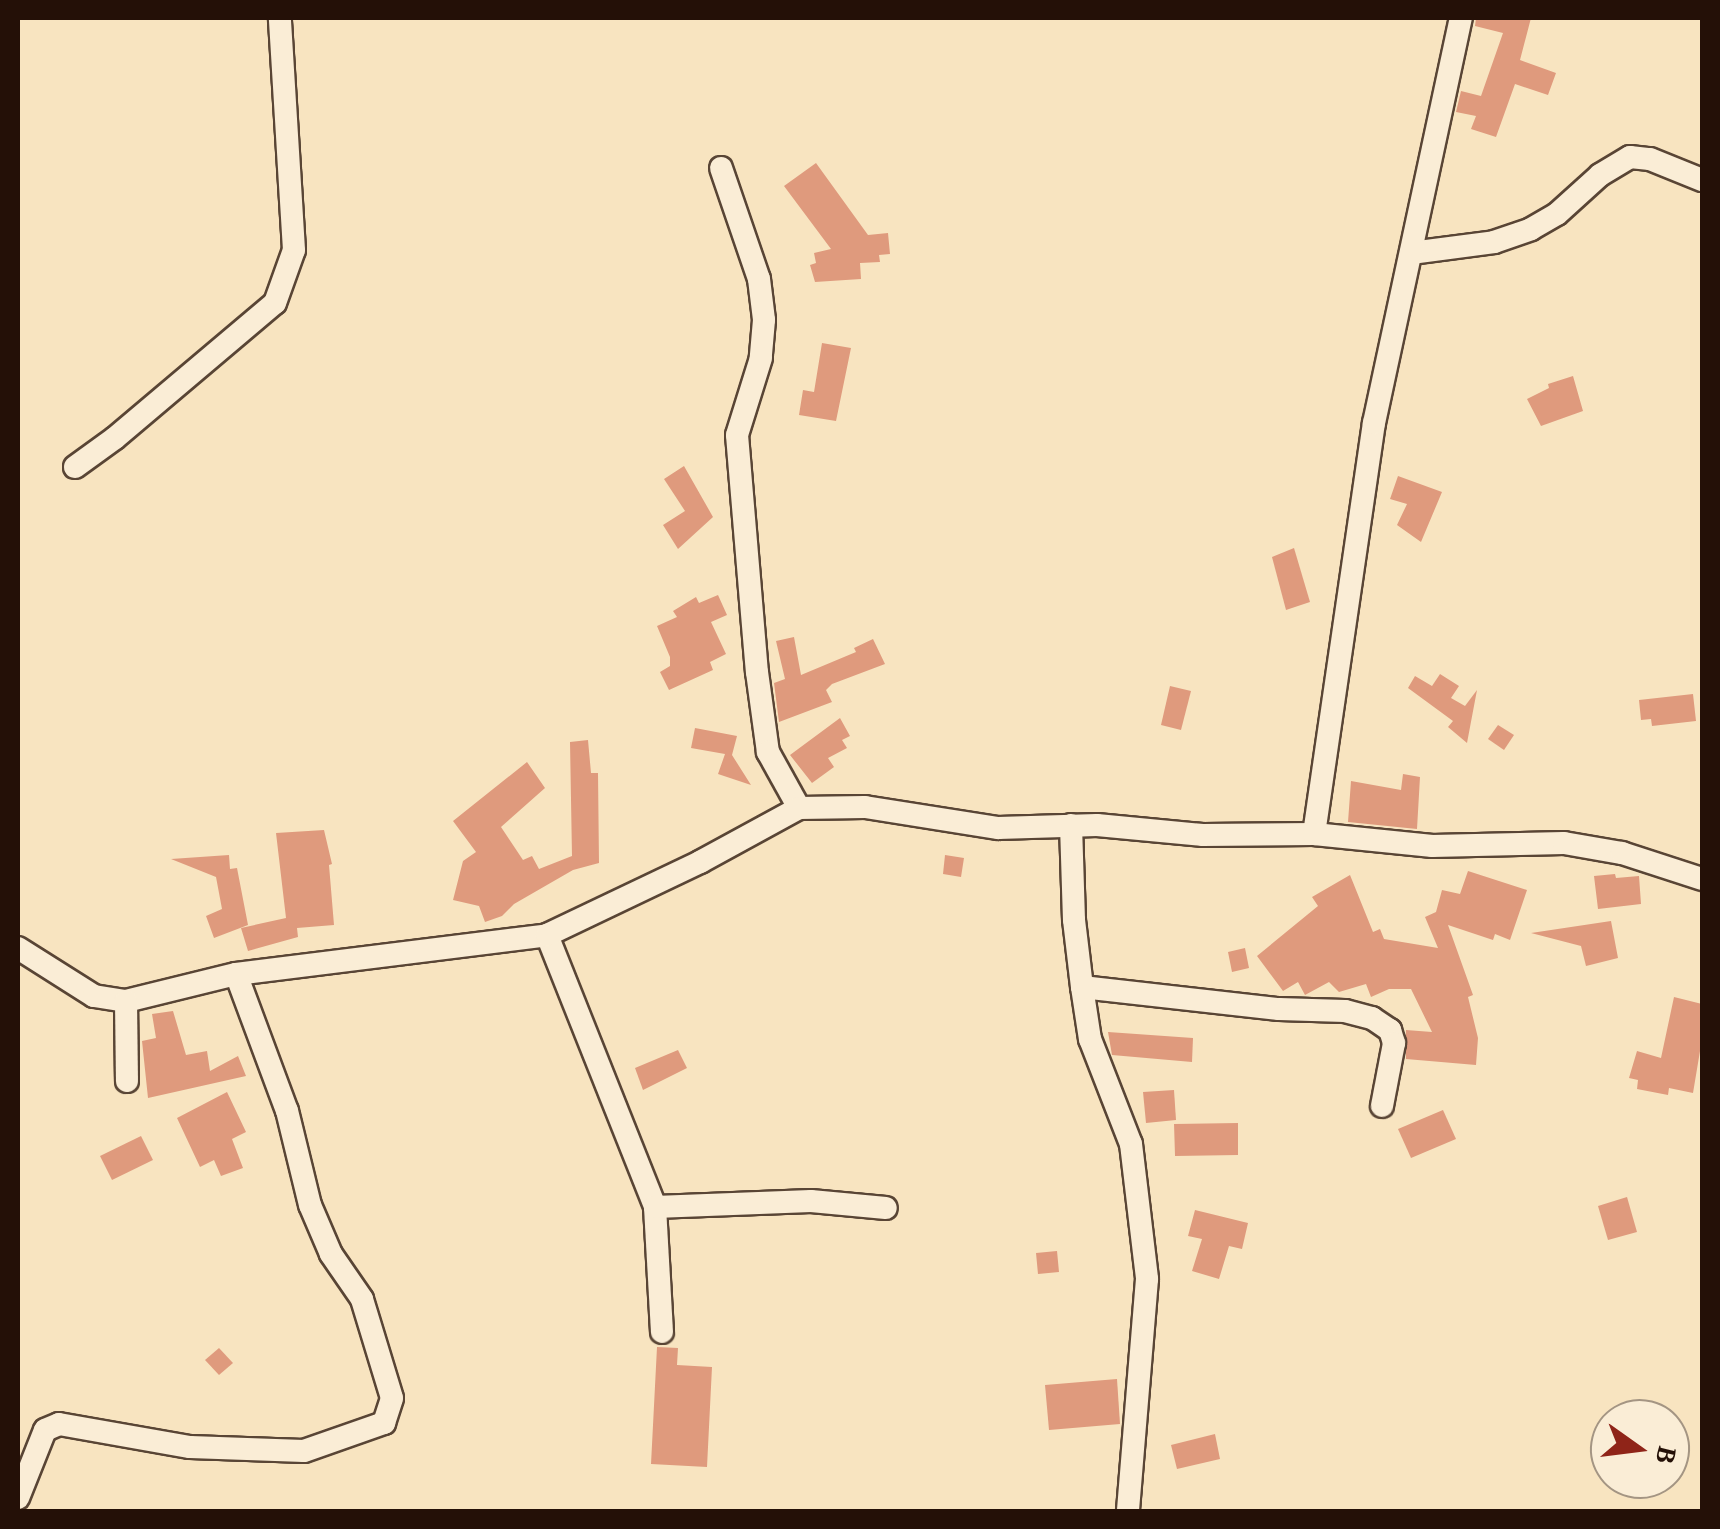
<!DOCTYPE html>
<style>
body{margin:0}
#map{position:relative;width:1720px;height:1529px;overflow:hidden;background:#f8e4c0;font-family:"Gentium Book Plus",serif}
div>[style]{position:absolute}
.building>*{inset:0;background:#df9a7d}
.roads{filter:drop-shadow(2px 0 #594535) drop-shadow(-2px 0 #594535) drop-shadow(0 2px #594535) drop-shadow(0 -2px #594535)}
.street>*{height:22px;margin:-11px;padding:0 11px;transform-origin:11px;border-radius:11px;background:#faedd6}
span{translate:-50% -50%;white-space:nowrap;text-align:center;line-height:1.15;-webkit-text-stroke:8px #faedd6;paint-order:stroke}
.frame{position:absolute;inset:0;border:20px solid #241007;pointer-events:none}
.north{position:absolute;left:1590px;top:1399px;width:100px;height:100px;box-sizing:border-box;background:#faedd6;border:2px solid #a49583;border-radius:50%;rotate:104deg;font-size:28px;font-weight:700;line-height:40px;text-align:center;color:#241007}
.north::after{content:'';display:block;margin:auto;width:35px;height:45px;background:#8f2418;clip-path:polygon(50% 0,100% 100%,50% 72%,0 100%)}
</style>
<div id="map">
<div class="building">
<div style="clip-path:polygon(1476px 18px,1531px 18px,1520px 60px,1556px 73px,1548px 95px,1515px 84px,1496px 137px,1471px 129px,1476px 116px,1456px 112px,1461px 91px,1481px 96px,1503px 33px,1475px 26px)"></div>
<div style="clip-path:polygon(816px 163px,868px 235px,888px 233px,890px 254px,879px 255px,880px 262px,860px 263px,861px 279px,815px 282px,810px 265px,816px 263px,814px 253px,831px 249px,784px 186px)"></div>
<div style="clip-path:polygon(822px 343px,851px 348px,836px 421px,799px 415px,803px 390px,814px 392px)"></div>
<div style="clip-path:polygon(1573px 376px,1583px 411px,1541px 426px,1527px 399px,1549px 388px,1548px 384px)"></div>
<div style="clip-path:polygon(684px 466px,713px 517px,678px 549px,663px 525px,685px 511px,664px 479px)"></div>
<div style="clip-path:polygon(1398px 476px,1442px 492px,1421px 542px,1397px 525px,1407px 504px,1390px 499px)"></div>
<div style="clip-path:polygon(1294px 548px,1310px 602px,1286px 610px,1272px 557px)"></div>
<div style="clip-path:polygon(718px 595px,727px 615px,711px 622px,726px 654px,710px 662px,713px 670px,669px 690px,660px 672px,670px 666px,670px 657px,657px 626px,677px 617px,673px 611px,696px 597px,699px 603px)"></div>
<div style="clip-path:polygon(794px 637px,801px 675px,856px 652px,854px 648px,873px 639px,885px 664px,832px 684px,826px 690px,832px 702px,779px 722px,774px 683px,785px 679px,776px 641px)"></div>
<div style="clip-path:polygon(1440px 674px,1459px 686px,1451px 698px,1465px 706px,1477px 690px,1467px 743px,1448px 727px,1453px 721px,1408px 688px,1415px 676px,1432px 686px)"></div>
<div style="clip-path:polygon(1170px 686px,1191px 691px,1181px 730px,1161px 725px)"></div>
<div style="clip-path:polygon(1693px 694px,1696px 721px,1652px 726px,1651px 719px,1641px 720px,1639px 700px)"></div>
<div style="clip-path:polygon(840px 718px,850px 736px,842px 740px,847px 748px,828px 758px,834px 767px,812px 783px,790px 755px)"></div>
<div style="clip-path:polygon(1498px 725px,1514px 735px,1504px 750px,1488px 739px)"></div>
<div style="clip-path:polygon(695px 728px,737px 736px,732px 755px,751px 785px,718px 774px,725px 754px,691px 748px)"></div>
<div style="clip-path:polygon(588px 740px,591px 773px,598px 773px,599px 863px,573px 870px,514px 904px,502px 916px,485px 922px,479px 906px,453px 900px,463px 861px,476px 852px,453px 821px,527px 762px,545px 788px,501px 827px,523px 860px,532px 856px,539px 869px,572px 856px,570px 742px)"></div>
<div style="clip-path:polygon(1403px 774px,1420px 777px,1417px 829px,1348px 822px,1351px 781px,1401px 790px)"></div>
<div style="clip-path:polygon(324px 830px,332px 864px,329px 865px,334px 925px,297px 928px,298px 937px,248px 951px,241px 928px,286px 918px,276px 833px)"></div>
<div style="clip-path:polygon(229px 855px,230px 869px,237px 868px,248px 925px,214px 938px,206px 916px,222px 909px,216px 877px,171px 859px)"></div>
<div style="clip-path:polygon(945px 855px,964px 858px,961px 877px,943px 874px)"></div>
<div style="clip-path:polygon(1468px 871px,1527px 890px,1510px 940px,1495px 934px,1493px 940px,1448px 925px,1473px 995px,1468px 997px,1478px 1038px,1476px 1065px,1406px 1059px,1406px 1030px,1432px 1032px,1411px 989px,1389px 989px,1371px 997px,1366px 984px,1339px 992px,1329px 982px,1305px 995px,1298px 982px,1283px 991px,1257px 956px,1318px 906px,1312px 897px,1350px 875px,1373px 932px,1380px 929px,1384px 939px,1438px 948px,1425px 917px,1436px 912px,1442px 890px,1460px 894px)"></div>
<div style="clip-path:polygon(1615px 874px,1616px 878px,1639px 876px,1641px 904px,1598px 909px,1594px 876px)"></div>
<div style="clip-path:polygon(1611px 921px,1618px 958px,1586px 966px,1581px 946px,1531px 933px)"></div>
<div style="clip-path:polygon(1245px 948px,1249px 968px,1232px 972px,1228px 952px)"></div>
<div style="clip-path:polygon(1674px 997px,1702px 1004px,1702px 1039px,1693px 1093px,1669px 1088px,1668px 1095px,1637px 1089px,1638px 1080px,1629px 1078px,1637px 1051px,1661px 1058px)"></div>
<div style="clip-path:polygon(173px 1011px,186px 1055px,207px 1051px,210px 1071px,238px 1056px,246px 1076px,148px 1098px,142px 1041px,156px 1038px,152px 1014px)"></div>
<div style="clip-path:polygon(1108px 1032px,1193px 1038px,1192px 1062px,1112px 1055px)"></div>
<div style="clip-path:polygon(678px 1050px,687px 1068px,643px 1090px,635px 1068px)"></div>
<div style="clip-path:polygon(1174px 1090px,1176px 1120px,1146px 1123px,1143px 1092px)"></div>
<div style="clip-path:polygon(227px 1092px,246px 1132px,232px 1139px,243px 1168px,221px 1176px,214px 1160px,200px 1167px,177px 1118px)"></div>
<div style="clip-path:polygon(1443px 1110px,1456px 1139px,1411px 1158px,1398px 1129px)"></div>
<div style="clip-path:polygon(1238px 1123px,1238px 1155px,1175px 1156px,1174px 1124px)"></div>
<div style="clip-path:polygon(141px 1136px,153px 1160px,112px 1180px,100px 1156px)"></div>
<div style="clip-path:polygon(1627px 1197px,1637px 1232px,1608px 1240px,1598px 1206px)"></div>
<div style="clip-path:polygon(1195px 1210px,1248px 1223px,1242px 1249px,1229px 1246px,1219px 1279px,1192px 1271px,1202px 1239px,1188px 1236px)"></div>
<div style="clip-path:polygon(1057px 1251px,1059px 1272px,1038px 1274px,1036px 1253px)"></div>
<div style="clip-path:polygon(657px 1347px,678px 1348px,677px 1365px,712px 1367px,707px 1467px,651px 1464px)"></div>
<div style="clip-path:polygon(219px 1348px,233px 1363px,219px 1375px,205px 1360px)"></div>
<div style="clip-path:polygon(1117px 1379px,1120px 1424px,1049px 1430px,1045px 1385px)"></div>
<div style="clip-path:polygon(1215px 1434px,1220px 1459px,1177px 1469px,1171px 1445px)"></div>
</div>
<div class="roads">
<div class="street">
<div style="left:721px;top:168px;width:117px;rotate:71.1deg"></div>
<div style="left:759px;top:279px;width:41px;rotate:83deg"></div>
<div style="left:764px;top:320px;width:38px;rotate:95deg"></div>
<div style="left:761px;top:358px;width:81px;rotate:107.3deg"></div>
<div style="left:737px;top:435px;width:238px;rotate:85.2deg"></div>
<div style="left:757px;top:672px;width:81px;rotate:82.2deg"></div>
<div style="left:768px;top:752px;width:64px;rotate:61deg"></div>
<div style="left:1411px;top:253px;width:84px;rotate:-7.5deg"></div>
<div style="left:1494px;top:242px;width:39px;rotate:-19deg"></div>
<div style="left:1531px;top:229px;width:30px;rotate:-30deg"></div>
<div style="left:1557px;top:214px;width:58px;rotate:-42.2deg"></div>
<div style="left:1600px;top:175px;width:35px;rotate:-31deg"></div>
<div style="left:1630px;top:157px;width:20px;rotate:6deg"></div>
<div style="left:1650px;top:159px;width:56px;rotate:22deg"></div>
<div style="left:75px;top:467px;width:49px;rotate:-35.9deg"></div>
<div style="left:115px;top:438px;width:209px;rotate:-40.2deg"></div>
<div style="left:275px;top:303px;width:56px;rotate:-70.3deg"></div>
<div style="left:294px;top:250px;width:232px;rotate:-93.5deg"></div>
<div style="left:1071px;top:825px;width:95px;rotate:88.2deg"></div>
<div style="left:1074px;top:920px;width:67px;rotate:83.2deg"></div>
<div style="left:1082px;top:987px;width:53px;rotate:81.3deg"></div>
<div style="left:1090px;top:1039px;width:113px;rotate:68.7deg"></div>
<div style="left:1131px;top:1144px;width:136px;rotate:83.2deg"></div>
<div style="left:1147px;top:1279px;width:234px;rotate:94.7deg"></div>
<div style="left:1314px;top:834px;width:415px;rotate:-81.7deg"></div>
<div style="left:1374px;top:423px;width:414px;rotate:-77.9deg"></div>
<div style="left:547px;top:935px;width:293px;rotate:68.3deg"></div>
<div style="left:655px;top:1207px;width:125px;rotate:86.8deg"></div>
<div style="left:18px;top:948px;width:90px;rotate:32.3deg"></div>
<div style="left:94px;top:996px;width:32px;rotate:9deg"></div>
<div style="left:126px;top:1001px;width:113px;rotate:-13.8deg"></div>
<div style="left:236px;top:974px;width:313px;rotate:-7.1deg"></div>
<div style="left:547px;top:935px;width:170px;rotate:-25.5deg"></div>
<div style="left:700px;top:862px;width:113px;rotate:-28.6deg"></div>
<div style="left:799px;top:808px;width:66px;rotate:-0.9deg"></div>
<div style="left:865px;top:807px;width:135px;rotate:9deg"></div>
<div style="left:998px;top:828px;width:99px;rotate:-1.7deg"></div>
<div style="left:1097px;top:825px;width:106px;rotate:5.4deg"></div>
<div style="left:1203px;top:835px;width:111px;rotate:-0.5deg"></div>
<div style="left:1314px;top:834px;width:119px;rotate:5.8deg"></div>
<div style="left:1432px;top:846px;width:132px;rotate:-1.3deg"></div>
<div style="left:1564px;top:843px;width:59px;rotate:9.8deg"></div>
<div style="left:1622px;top:853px;width:84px;rotate:18deg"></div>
<div style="left:1082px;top:987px;width:198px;rotate:6.4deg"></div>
<div style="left:1279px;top:1009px;width:66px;rotate:1.7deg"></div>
<div style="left:1345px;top:1011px;width:28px;rotate:15deg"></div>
<div style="left:1372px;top:1018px;width:22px;rotate:34deg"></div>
<div style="left:1390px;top:1030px;width:14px;rotate:73deg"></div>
<div style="left:1394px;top:1043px;width:64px;rotate:100.8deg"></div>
<div style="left:126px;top:1001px;width:80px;rotate:89.3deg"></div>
<div style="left:655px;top:1207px;width:156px;rotate:-2.2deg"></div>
<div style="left:811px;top:1201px;width:75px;rotate:5.3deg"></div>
<div style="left:18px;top:1498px;width:73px;rotate:-68.3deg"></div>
<div style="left:45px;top:1430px;width:15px;rotate:-23deg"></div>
<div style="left:59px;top:1424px;width:133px;rotate:10deg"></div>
<div style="left:190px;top:1447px;width:114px;rotate:2deg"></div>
<div style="left:304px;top:1451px;width:85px;rotate:-19.3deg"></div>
<div style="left:384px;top:1423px;width:26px;rotate:-72deg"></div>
<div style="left:392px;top:1398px;width:103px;rotate:-106.9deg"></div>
<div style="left:362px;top:1299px;width:55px;rotate:-124.6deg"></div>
<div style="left:331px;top:1254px;width:53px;rotate:-113.2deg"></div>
<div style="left:310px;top:1205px;width:97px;rotate:-103.7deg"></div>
<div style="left:287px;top:1111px;width:146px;rotate:-110.4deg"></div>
</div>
</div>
<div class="frame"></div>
<div class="north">B</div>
</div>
